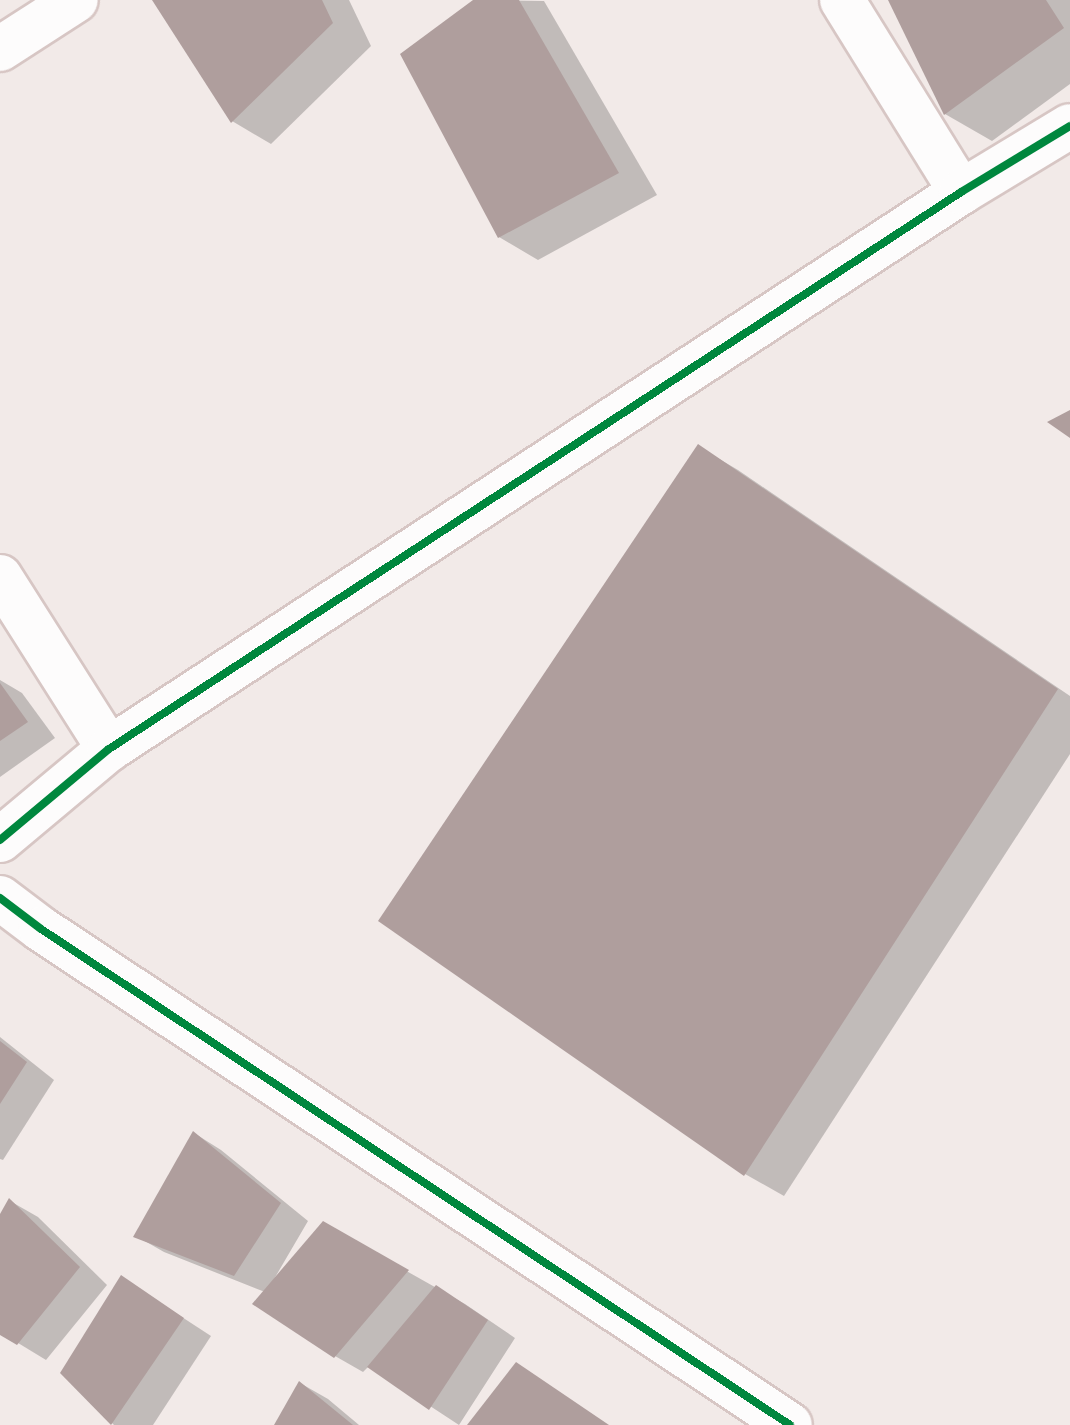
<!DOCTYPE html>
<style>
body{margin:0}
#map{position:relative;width:1070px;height:1425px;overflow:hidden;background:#f2eae8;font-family:Manrope,sans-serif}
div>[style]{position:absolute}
.shadow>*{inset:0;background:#0003}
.building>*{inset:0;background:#af9e9d}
.roads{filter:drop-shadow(2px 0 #d7c6c4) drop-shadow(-2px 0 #d7c6c4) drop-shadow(0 2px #d7c6c4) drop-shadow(0 -2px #d7c6c4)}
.minor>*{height:44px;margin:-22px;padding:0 22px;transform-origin:22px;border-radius:22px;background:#fdfcfc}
.cycleway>*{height:8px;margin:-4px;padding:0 4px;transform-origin:4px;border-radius:4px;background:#00873e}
span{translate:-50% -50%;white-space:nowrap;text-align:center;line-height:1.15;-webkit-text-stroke:8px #f7f7f7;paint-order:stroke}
</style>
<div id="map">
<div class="shadow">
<div style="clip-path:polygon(155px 0,349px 0,371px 46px,271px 144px,232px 121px)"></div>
<div style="clip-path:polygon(476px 0,544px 1px,657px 195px,538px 260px,499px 237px)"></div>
<div style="clip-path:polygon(890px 0,1070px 0,1070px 84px,992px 141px,945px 114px)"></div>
<div style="clip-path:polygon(699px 447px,738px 470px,1070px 696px,1070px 754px,784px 1196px,745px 1174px)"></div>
<div style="clip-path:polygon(0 680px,22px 693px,55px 738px,0 777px)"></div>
<div style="clip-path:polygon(0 1037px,54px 1080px,3px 1160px,0 1159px)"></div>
<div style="clip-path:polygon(194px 1133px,221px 1150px,308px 1221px,270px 1286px,323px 1224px,465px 1304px,515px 1338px,459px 1425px,369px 1366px,363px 1372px,335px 1356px,265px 1292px,164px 1252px,136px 1236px)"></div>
<div style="clip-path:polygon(10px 1201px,38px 1217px,107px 1285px,46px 1360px,0 1332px,0 1218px)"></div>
<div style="clip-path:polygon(122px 1278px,211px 1336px,153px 1425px,114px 1425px,63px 1373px)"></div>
<div style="clip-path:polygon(300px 1383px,328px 1399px,359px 1425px,276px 1425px)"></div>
</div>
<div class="building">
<div style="clip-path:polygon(152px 0,322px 0,333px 23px,231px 123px)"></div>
<div style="clip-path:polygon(473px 0,519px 0,619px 173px,498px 238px,400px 54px)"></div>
<div style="clip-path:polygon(888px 0,1046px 0,1064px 28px,944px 115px)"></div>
<div style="clip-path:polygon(1070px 410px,1070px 438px,1047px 422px)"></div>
<div style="clip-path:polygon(698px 444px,1058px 689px,744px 1176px,378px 921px)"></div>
<div style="clip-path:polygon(0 683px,28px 722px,0 741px)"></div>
<div style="clip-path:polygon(0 1041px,27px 1062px,0 1104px)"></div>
<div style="clip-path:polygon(193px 1131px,281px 1203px,234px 1276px,133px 1237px)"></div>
<div style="clip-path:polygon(9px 1198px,80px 1267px,17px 1345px,0 1335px,0 1214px)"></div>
<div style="clip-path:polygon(323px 1221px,409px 1270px,334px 1358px,252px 1304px)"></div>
<div style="clip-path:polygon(121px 1275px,184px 1318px,111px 1425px,60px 1373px)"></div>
<div style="clip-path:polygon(436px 1285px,488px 1320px,429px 1410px,367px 1367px)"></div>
<div style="clip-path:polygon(516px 1362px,609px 1425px,467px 1425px)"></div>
<div style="clip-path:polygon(299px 1381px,353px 1425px,274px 1425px)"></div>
</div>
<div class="roads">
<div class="minor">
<div style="left:842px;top:0;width:226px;rotate:58.2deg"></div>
<div style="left:0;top:49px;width:90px;rotate:-32.8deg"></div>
<div style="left:0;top:577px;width:204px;rotate:57.6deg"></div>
<div style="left:0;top:840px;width:142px;rotate:-39.9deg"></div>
<div style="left:109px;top:749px;width:1018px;rotate:-33.17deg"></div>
<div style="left:961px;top:192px;width:127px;rotate:-31.2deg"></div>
<div style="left:0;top:898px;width:51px;rotate:37.1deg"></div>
<div style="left:41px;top:929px;width:898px;rotate:33.51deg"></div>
</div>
</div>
<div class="cycleway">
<div style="left:0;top:840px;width:142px;rotate:-39.9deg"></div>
<div style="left:109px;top:749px;width:1018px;rotate:-33.17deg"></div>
<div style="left:961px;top:192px;width:127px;rotate:-31.2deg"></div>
<div style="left:0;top:898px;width:51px;rotate:37.1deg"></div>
<div style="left:41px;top:929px;width:898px;rotate:33.51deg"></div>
</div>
</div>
